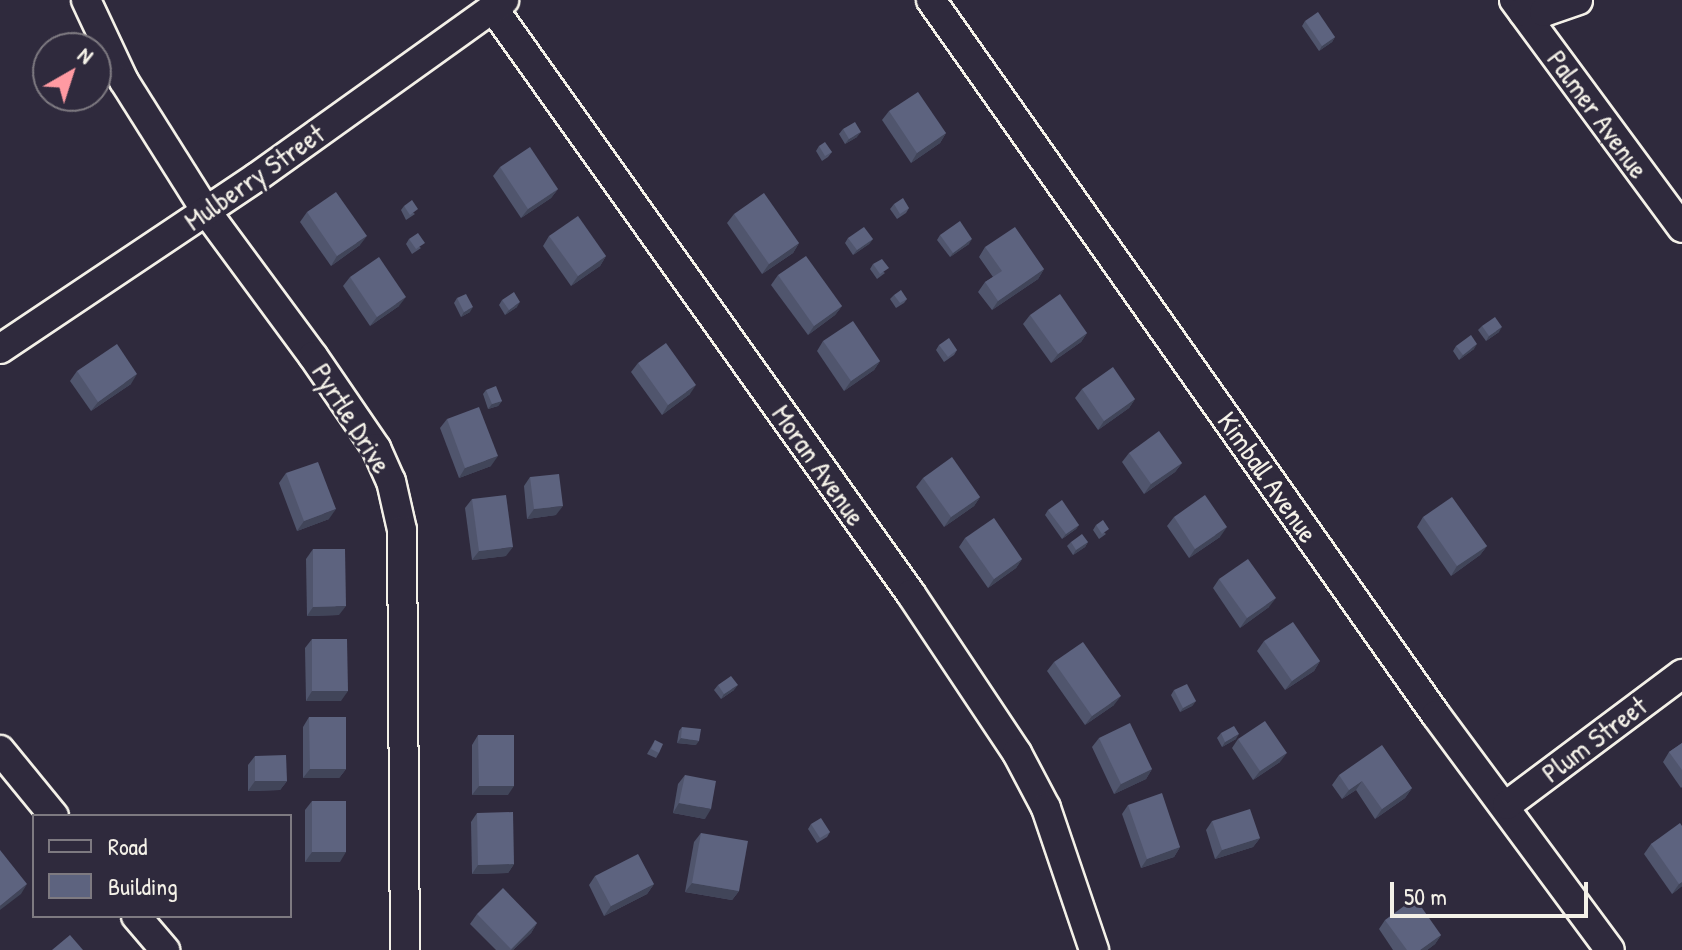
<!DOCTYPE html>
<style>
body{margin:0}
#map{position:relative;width:1682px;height:950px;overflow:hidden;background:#2f2a3d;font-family:"Patrick Hand",sans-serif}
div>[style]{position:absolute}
.roads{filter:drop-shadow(2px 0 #f4f1e8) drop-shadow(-2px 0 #f4f1e8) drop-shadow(0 2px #f4f1e8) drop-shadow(0 -2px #f4f1e8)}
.minor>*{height:28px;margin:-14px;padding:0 14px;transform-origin:14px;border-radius:14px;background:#2f2a3d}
.wall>*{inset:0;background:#50556d}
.shaded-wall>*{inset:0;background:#414559}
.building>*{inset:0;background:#5d637f}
span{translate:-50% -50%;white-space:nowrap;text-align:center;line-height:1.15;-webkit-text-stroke:6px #2f2a3d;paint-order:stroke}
.street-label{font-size:28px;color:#f4f1e8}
.legend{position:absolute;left:32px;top:814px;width:260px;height:104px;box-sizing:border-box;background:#2f2a3d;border:2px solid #7e7a81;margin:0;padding:10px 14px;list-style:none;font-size:24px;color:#f4f1e8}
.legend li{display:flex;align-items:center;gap:16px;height:40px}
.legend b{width:40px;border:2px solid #7e7a81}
.north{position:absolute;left:32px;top:32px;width:80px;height:80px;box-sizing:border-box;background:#2f2a3d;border:2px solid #7e7a81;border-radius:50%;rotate:39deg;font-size:22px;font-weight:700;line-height:32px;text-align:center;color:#f4f1e8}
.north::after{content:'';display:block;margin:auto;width:28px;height:36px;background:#ff9aa2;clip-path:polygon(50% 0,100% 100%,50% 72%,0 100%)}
.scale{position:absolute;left:1390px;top:882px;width:198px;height:36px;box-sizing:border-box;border:4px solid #f4f1e8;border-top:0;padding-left:10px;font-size:24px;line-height:28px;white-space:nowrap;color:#f4f1e8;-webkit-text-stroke:6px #2f2a3d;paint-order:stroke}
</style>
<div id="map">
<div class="roads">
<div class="minor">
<div style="left:86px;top:0;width:89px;rotate:64.9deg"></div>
<div style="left:124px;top:81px;width:154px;rotate:57.8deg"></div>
<div style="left:206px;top:211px;width:180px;rotate:53.6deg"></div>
<div style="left:313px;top:356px;width:112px;rotate:55.6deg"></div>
<div style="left:376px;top:448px;width:36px;rotate:66deg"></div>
<div style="left:391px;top:481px;width:50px;rotate:77.3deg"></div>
<div style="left:402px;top:530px;width:420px;rotate:89.6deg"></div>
<div style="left:931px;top:0;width:875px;rotate:54.77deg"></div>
<div style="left:1436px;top:715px;width:292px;rotate:53.5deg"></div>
<div style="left:1514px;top:0;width:283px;rotate:53.6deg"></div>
<div style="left:493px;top:8px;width:720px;rotate:54.5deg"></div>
<div style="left:911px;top:594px;width:191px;rotate:56.3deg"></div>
<div style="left:1017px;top:753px;width:62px;rotate:62.2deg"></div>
<div style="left:1046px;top:808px;width:150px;rotate:71.3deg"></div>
<div style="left:1523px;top:12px;width:21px"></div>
<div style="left:1544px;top:12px;width:36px;rotate:-19deg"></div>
<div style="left:0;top:349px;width:309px;rotate:-33.8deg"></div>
<div style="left:257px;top:177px;width:304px;rotate:-35.6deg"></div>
<div style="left:0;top:750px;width:85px;rotate:50.7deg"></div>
<div style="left:1507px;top:805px;width:219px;rotate:-36.8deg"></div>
<div style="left:136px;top:916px;width:45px;rotate:49.5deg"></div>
</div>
</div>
<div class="wall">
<div style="clip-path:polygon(1305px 21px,1335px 37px,1332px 42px,1319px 51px,1302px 26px)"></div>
<div style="clip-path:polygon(889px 111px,946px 133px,940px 143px,911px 163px,882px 120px)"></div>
<div style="clip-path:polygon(843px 129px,857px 137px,845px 144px,839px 134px)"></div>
<div style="clip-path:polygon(819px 146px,832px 152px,828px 157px,822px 161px,816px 151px)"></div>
<div style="clip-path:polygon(500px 167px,558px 189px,551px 198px,521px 218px,493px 176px)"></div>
<div style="clip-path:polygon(894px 204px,909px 208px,906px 213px,897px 219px,890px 209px)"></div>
<div style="clip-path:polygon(404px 206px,415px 214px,406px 220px,401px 210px)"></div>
<div style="clip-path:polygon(307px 212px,360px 245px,331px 266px,300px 222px)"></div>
<div style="clip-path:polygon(734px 214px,799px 243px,793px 253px,762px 274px,727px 223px)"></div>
<div style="clip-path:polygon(940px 235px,969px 244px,950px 257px,937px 240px)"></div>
<div style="clip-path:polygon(549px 236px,606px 256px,600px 266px,571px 286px,543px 246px)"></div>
<div style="clip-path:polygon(848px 238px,873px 239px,869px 244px,853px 255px,845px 243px)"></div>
<div style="clip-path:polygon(409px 239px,421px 248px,412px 254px,406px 244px)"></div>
<div style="clip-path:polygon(985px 247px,1044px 269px,1038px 279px,992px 310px,978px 292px,985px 282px,993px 277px,979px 257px)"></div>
<div style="clip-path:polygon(873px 264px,885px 273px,877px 279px,870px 269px)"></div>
<div style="clip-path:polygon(778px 275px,842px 306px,835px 315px,808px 335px,771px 285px)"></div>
<div style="clip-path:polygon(350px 277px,399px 306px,370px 326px,343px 286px)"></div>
<div style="clip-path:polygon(894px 295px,907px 299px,904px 303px,896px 308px,890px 299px)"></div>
<div style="clip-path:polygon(457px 298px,470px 312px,461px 317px,454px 303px)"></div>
<div style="clip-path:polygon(502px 300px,517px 307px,505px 315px,499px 305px)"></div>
<div style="clip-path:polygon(1030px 315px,1087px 333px,1081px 342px,1051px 363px,1023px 324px)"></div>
<div style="clip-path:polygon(1482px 326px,1499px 332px,1486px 341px,1478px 330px)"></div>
<div style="clip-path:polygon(823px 341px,880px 361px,874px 370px,844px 391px,817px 351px)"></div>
<div style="clip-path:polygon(939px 345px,957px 350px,954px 355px,944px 362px,936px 350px)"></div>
<div style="clip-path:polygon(1456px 346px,1474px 349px,1459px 360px,1453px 351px)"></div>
<div style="clip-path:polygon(638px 363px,690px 394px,662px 415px,631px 372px)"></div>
<div style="clip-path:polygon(77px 371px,131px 384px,91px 411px,70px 381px)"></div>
<div style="clip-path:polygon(1082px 389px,1135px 399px,1129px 408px,1098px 430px,1075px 398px)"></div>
<div style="clip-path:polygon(486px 390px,502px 401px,498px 406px,488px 409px,483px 394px)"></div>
<div style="clip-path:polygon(447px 419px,491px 466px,459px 478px,440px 428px)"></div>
<div style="clip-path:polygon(1129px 453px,1182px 463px,1175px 472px,1144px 494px,1122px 462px)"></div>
<div style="clip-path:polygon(286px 473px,329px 519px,297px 531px,279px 483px)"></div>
<div style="clip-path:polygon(530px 477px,556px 515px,527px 519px,524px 486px)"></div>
<div style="clip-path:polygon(923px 478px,980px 497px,974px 506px,944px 527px,916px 487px)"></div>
<div style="clip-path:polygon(472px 499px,506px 556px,472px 560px,465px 508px)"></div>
<div style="clip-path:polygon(1048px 510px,1079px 525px,1076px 529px,1062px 539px,1045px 515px)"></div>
<div style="clip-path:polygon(1174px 517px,1220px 537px,1189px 558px,1167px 526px)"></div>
<div style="clip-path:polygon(1423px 517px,1487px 546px,1480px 555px,1451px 576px,1417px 527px)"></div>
<div style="clip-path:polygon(1096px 525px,1106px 534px,1099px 539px,1093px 530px)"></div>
<div style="clip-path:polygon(965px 538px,1022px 559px,1016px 568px,988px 588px,959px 547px)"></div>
<div style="clip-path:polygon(1071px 542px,1088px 542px,1085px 547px,1073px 555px,1067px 546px)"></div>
<div style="clip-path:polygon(313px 549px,339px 615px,307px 616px,306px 559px)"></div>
<div style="clip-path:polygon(1219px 579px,1269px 607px,1240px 628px,1213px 588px)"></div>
<div style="clip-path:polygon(312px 639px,341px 701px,306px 701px,305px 648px)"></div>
<div style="clip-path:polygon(1264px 641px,1320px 661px,1314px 671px,1285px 690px,1257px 651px)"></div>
<div style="clip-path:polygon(1054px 662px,1114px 705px,1085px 725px,1047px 671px)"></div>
<div style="clip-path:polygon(718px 685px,734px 690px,721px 699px,714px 690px)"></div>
<div style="clip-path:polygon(1174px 690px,1196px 701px,1192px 706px,1180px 712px,1171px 695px)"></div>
<div style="clip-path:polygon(309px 717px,346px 769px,339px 778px,303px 778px,303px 727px)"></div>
<div style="clip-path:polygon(682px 727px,696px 745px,677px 743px,679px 731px)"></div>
<div style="clip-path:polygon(1221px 733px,1236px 739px,1222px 747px,1217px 738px)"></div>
<div style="clip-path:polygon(478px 735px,508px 795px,472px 795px,472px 745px)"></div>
<div style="clip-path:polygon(1099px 738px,1152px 769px,1146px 779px,1114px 794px,1092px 747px)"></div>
<div style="clip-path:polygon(1238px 739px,1280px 762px,1253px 780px,1232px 748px)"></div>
<div style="clip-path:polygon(655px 740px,659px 753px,656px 758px,647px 754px)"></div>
<div style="clip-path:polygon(1682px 743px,1682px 787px,1681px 788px,1663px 762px,1669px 752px)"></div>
<div style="clip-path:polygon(255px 756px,287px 781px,280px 790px,248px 791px,248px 765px)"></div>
<div style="clip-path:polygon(685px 775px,705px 819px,673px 813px,678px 784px)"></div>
<div style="clip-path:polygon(1339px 775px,1412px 788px,1405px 798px,1375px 819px,1356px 790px,1342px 799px,1332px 785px)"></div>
<div style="clip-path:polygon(312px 801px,340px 862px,305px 862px,305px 810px)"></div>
<div style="clip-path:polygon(1128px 805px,1180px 847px,1174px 857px,1141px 868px,1122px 814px)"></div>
<div style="clip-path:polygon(477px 813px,514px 864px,508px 873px,472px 874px,471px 822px)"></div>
<div style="clip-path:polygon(1212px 821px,1260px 838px,1253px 847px,1215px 859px,1206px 830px)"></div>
<div style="clip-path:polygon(811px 824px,830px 832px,827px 837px,817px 843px,808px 829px)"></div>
<div style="clip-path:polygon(1682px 826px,1682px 886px,1672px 894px,1644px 854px,1651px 844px)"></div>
<div style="clip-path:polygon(701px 833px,739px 891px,732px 900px,685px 892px,694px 842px)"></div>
<div style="clip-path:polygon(595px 876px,654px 884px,647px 894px,604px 916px,589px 885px)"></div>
<div style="clip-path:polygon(477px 914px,537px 923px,531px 933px,513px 950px,496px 950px,470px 924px)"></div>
<div style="clip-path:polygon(1385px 920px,1441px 935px,1435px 944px,1427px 950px,1393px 950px,1379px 929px)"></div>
</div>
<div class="shaded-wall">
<div style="clip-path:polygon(1335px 37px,1332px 42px,1319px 51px,1322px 46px)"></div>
<div style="clip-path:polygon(861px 132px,857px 137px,845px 144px,849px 139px)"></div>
<div style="clip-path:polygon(946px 133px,940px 143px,911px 163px,917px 153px)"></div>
<div style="clip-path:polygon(558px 189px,551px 198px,521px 218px,528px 209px)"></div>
<div style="clip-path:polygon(367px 236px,360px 245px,331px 266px,337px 256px)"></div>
<div style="clip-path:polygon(873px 239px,869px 244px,853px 255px,857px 250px)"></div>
<div style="clip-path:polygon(972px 239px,969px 244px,950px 257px,953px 253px)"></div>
<div style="clip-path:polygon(799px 243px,793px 253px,762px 274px,769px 264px)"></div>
<div style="clip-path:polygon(606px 256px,600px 266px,571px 286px,578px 276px)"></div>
<div style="clip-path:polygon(1044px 269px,1038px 279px,992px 310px,998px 301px)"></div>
<div style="clip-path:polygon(406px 297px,399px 306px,370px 326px,377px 317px)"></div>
<div style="clip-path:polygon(520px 302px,517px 307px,505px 315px,509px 310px)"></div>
<div style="clip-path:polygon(842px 306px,835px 315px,808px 335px,814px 326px)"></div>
<div style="clip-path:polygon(473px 307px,470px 312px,461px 317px,464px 312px)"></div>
<div style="clip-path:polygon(1502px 327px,1499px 332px,1486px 341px,1489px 336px)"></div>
<div style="clip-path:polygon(1087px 333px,1081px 342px,1051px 363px,1058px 354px)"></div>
<div style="clip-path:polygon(1477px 344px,1474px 349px,1459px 360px,1463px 355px)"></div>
<div style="clip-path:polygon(880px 361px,874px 370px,844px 391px,851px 381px)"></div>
<div style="clip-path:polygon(137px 374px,131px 384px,91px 411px,98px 402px)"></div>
<div style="clip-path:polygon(696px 385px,690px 394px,662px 415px,668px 405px)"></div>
<div style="clip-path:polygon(1135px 399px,1129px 408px,1098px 430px,1104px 421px)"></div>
<div style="clip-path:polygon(502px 401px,498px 406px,488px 409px,492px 404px)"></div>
<div style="clip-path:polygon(498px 456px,491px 466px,459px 478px,465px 468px)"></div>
<div style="clip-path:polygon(1182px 463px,1175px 472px,1144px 494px,1151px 484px)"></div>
<div style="clip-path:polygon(980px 497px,974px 506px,944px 527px,951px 517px)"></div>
<div style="clip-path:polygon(563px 506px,556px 515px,527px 519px,534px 509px)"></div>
<div style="clip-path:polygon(336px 509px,329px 519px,297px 531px,304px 521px)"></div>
<div style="clip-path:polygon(1079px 525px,1076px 529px,1062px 539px,1066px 534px)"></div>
<div style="clip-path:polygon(1227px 527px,1220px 537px,1189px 558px,1195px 549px)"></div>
<div style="clip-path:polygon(1088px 542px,1085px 547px,1073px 555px,1076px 550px)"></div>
<div style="clip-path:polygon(1487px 546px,1480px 555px,1451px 576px,1457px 566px)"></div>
<div style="clip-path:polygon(513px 547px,506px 556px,472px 560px,479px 551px)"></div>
<div style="clip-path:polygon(1022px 559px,1016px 568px,988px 588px,994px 579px)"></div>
<div style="clip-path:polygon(1276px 598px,1269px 607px,1240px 628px,1247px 618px)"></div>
<div style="clip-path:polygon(346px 606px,339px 615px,307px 616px,313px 607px)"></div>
<div style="clip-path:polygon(1320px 661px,1314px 671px,1285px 690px,1292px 681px)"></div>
<div style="clip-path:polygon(738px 685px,734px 690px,721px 699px,724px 694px)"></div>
<div style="clip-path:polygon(312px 691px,348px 691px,341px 701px,306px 701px)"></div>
<div style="clip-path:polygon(1121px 696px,1114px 705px,1085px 725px,1092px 716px)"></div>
<div style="clip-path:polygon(1196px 701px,1192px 706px,1180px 712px,1183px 708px)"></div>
<div style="clip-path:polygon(1239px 734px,1236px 739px,1222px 747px,1225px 742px)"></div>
<div style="clip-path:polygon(681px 738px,699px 741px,696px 745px,677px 743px)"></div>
<div style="clip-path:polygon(1287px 753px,1280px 762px,1253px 780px,1260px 771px)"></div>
<div style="clip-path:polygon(310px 769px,346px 769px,339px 778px,303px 778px)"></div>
<div style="clip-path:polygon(1152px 769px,1146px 779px,1114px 794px,1121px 784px)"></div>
<div style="clip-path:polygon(255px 781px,287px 781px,280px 790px,248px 791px)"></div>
<div style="clip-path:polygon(1362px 781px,1356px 790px,1342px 799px,1349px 790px)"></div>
<div style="clip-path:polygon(479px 786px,514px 786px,508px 795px,472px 795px)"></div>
<div style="clip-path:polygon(1412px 788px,1405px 798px,1375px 819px,1382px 809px)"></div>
<div style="clip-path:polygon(679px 803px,711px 809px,705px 819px,673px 813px)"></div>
<div style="clip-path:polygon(1260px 838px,1253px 847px,1215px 859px,1222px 850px)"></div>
<div style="clip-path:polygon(1180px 847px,1174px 857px,1141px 868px,1147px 859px)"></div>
<div style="clip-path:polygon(312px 852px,346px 852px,340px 862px,305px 862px)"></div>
<div style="clip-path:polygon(514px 864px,508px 873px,472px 874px,478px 865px)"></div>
<div style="clip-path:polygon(1682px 882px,1682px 886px,1672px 894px,1679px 884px)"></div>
<div style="clip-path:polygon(692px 883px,739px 891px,732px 900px,685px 892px)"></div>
<div style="clip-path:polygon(27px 884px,21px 894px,0 910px,0 906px)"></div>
<div style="clip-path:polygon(654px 884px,647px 894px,604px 916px,611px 906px)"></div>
<div style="clip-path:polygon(537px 923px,531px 933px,513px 950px,511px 950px)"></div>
<div style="clip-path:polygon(1441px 935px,1435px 944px,1427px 950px,1420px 950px)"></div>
</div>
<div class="building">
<div style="clip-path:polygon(1318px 12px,1335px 37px,1322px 46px,1305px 21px)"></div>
<div style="clip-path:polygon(918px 92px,946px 133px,917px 153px,889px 111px)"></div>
<div style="clip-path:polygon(855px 122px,861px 132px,849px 139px,843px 129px)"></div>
<div style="clip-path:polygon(825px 142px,832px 152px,825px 156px,819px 146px)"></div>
<div style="clip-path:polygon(530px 147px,558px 189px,528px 209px,500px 167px)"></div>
<div style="clip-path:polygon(336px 192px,367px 236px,337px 256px,307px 212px)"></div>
<div style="clip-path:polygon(764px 193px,799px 243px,769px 264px,734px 214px)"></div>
<div style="clip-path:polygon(903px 198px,909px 208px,900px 214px,894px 204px)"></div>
<div style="clip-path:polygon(412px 200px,418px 209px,410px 215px,404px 206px)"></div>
<div style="clip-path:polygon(578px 216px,606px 256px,578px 276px,549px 236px)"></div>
<div style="clip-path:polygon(960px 221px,972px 239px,953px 253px,940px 235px)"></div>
<div style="clip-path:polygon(864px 227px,873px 239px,857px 250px,848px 238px)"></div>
<div style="clip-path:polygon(1015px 227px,1044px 269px,998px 301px,985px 282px,1002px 271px,985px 247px)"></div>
<div style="clip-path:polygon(418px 233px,425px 243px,416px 249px,409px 239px)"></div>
<div style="clip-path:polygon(806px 256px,842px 306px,814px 326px,778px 275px)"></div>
<div style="clip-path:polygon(379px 257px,406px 297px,377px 317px,350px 277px)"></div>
<div style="clip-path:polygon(882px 259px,889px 268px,880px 274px,873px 264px)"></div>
<div style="clip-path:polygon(901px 290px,907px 299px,900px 303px,894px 295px)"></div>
<div style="clip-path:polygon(514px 292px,520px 302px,509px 310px,502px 300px)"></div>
<div style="clip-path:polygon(466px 294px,473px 307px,464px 312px,457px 298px)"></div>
<div style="clip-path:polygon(1060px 294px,1087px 333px,1058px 354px,1030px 315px)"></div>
<div style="clip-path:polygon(1495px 317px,1502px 327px,1489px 336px,1482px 326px)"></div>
<div style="clip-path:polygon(853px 321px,880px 361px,851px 381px,823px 341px)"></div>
<div style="clip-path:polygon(1471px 335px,1477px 344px,1463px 355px,1456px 346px)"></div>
<div style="clip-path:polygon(949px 338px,957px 350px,948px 357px,939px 345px)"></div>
<div style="clip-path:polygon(666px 343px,696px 385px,668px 405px,638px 363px)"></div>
<div style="clip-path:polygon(117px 344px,137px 374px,98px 402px,77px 371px)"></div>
<div style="clip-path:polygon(1113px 367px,1135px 399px,1104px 421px,1082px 389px)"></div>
<div style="clip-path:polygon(496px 386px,502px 401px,492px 404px,486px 390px)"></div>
<div style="clip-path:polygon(479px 407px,498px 456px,465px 468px,447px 419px)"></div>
<div style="clip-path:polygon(1159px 431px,1182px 463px,1151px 484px,1129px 453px)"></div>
<div style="clip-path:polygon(952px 457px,980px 497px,951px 517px,923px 478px)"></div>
<div style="clip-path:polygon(318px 462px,336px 509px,304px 521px,286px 473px)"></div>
<div style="clip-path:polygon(559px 474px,563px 506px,534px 509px,530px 477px)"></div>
<div style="clip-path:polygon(506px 495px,513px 547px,479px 551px,472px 499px)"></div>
<div style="clip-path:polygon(1205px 495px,1227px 527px,1195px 549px,1174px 517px)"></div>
<div style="clip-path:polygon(1452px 497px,1487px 546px,1457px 566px,1423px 517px)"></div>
<div style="clip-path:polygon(1062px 500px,1079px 525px,1066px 534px,1048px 510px)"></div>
<div style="clip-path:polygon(994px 518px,1022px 559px,994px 579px,965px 538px)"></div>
<div style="clip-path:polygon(1103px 520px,1109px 529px,1102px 534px,1096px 525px)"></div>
<div style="clip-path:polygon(1082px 534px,1088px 542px,1076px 550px,1071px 542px)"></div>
<div style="clip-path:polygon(313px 549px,345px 549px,346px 606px,313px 607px)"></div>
<div style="clip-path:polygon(1248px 559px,1276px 598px,1247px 618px,1219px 579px)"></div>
<div style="clip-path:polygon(1293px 622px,1320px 661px,1292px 681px,1264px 641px)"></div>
<div style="clip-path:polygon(312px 639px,347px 639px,348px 691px,312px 691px)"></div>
<div style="clip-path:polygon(1083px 642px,1121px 696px,1092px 716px,1054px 662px)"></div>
<div style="clip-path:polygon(731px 676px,738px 685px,724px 694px,718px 685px)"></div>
<div style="clip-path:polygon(1187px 684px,1196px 701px,1183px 708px,1174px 690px)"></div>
<div style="clip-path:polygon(309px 717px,346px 717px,346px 769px,310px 769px)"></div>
<div style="clip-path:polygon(1265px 721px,1287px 753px,1260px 771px,1238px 739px)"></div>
<div style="clip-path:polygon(1130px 723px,1152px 769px,1121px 784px,1099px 738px)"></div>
<div style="clip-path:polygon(1234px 726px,1239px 734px,1225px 742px,1221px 733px)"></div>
<div style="clip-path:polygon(682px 727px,701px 729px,699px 741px,681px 738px)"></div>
<div style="clip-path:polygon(478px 735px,514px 735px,514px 786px,479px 786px)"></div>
<div style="clip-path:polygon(655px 740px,663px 744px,659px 753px,651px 749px)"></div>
<div style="clip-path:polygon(1682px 743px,1682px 770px,1669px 752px)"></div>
<div style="clip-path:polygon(1382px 745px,1412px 788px,1382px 809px,1362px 781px,1349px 790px,1339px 775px)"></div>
<div style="clip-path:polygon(286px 755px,287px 781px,255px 781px,255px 756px)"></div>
<div style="clip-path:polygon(685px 775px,716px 781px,711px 809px,679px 803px)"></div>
<div style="clip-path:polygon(1162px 793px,1180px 847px,1147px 859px,1128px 805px)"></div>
<div style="clip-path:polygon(312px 801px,346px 801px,346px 852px,312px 852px)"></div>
<div style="clip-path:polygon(1250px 809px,1260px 838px,1222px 850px,1212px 821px)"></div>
<div style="clip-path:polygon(513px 812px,514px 864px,478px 865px,477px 813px)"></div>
<div style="clip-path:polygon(821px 818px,830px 832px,820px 838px,811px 824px)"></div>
<div style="clip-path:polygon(1680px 823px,1682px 826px,1682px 882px,1679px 884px,1651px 844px)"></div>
<div style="clip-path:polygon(701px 833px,748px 841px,739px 891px,692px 883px)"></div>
<div style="clip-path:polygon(0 850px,27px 884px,0 906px)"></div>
<div style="clip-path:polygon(638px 854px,654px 884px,611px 906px,595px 876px)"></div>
<div style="clip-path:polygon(503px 888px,537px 923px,511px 949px,477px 914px)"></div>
<div style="clip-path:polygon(1415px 898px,1441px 935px,1420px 950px,1407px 950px,1385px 920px)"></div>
<div style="clip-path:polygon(70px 935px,83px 950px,52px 950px)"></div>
</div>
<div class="street-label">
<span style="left:1598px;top:114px;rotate:54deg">Palmer Avenue</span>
<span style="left:254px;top:177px;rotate:-35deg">Mulberry Street</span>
<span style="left:352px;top:418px;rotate:58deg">Pyrtle Drive</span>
<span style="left:819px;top:465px;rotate:55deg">Moran Avenue</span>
<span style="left:1268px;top:477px;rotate:55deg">Kimball Avenue</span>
<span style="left:1594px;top:739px;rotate:-37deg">Plum Street</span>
</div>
<ul class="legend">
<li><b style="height:10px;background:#2f2a3d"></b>Road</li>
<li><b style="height:22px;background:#5d637f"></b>Building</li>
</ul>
<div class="north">N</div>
<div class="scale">50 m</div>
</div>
